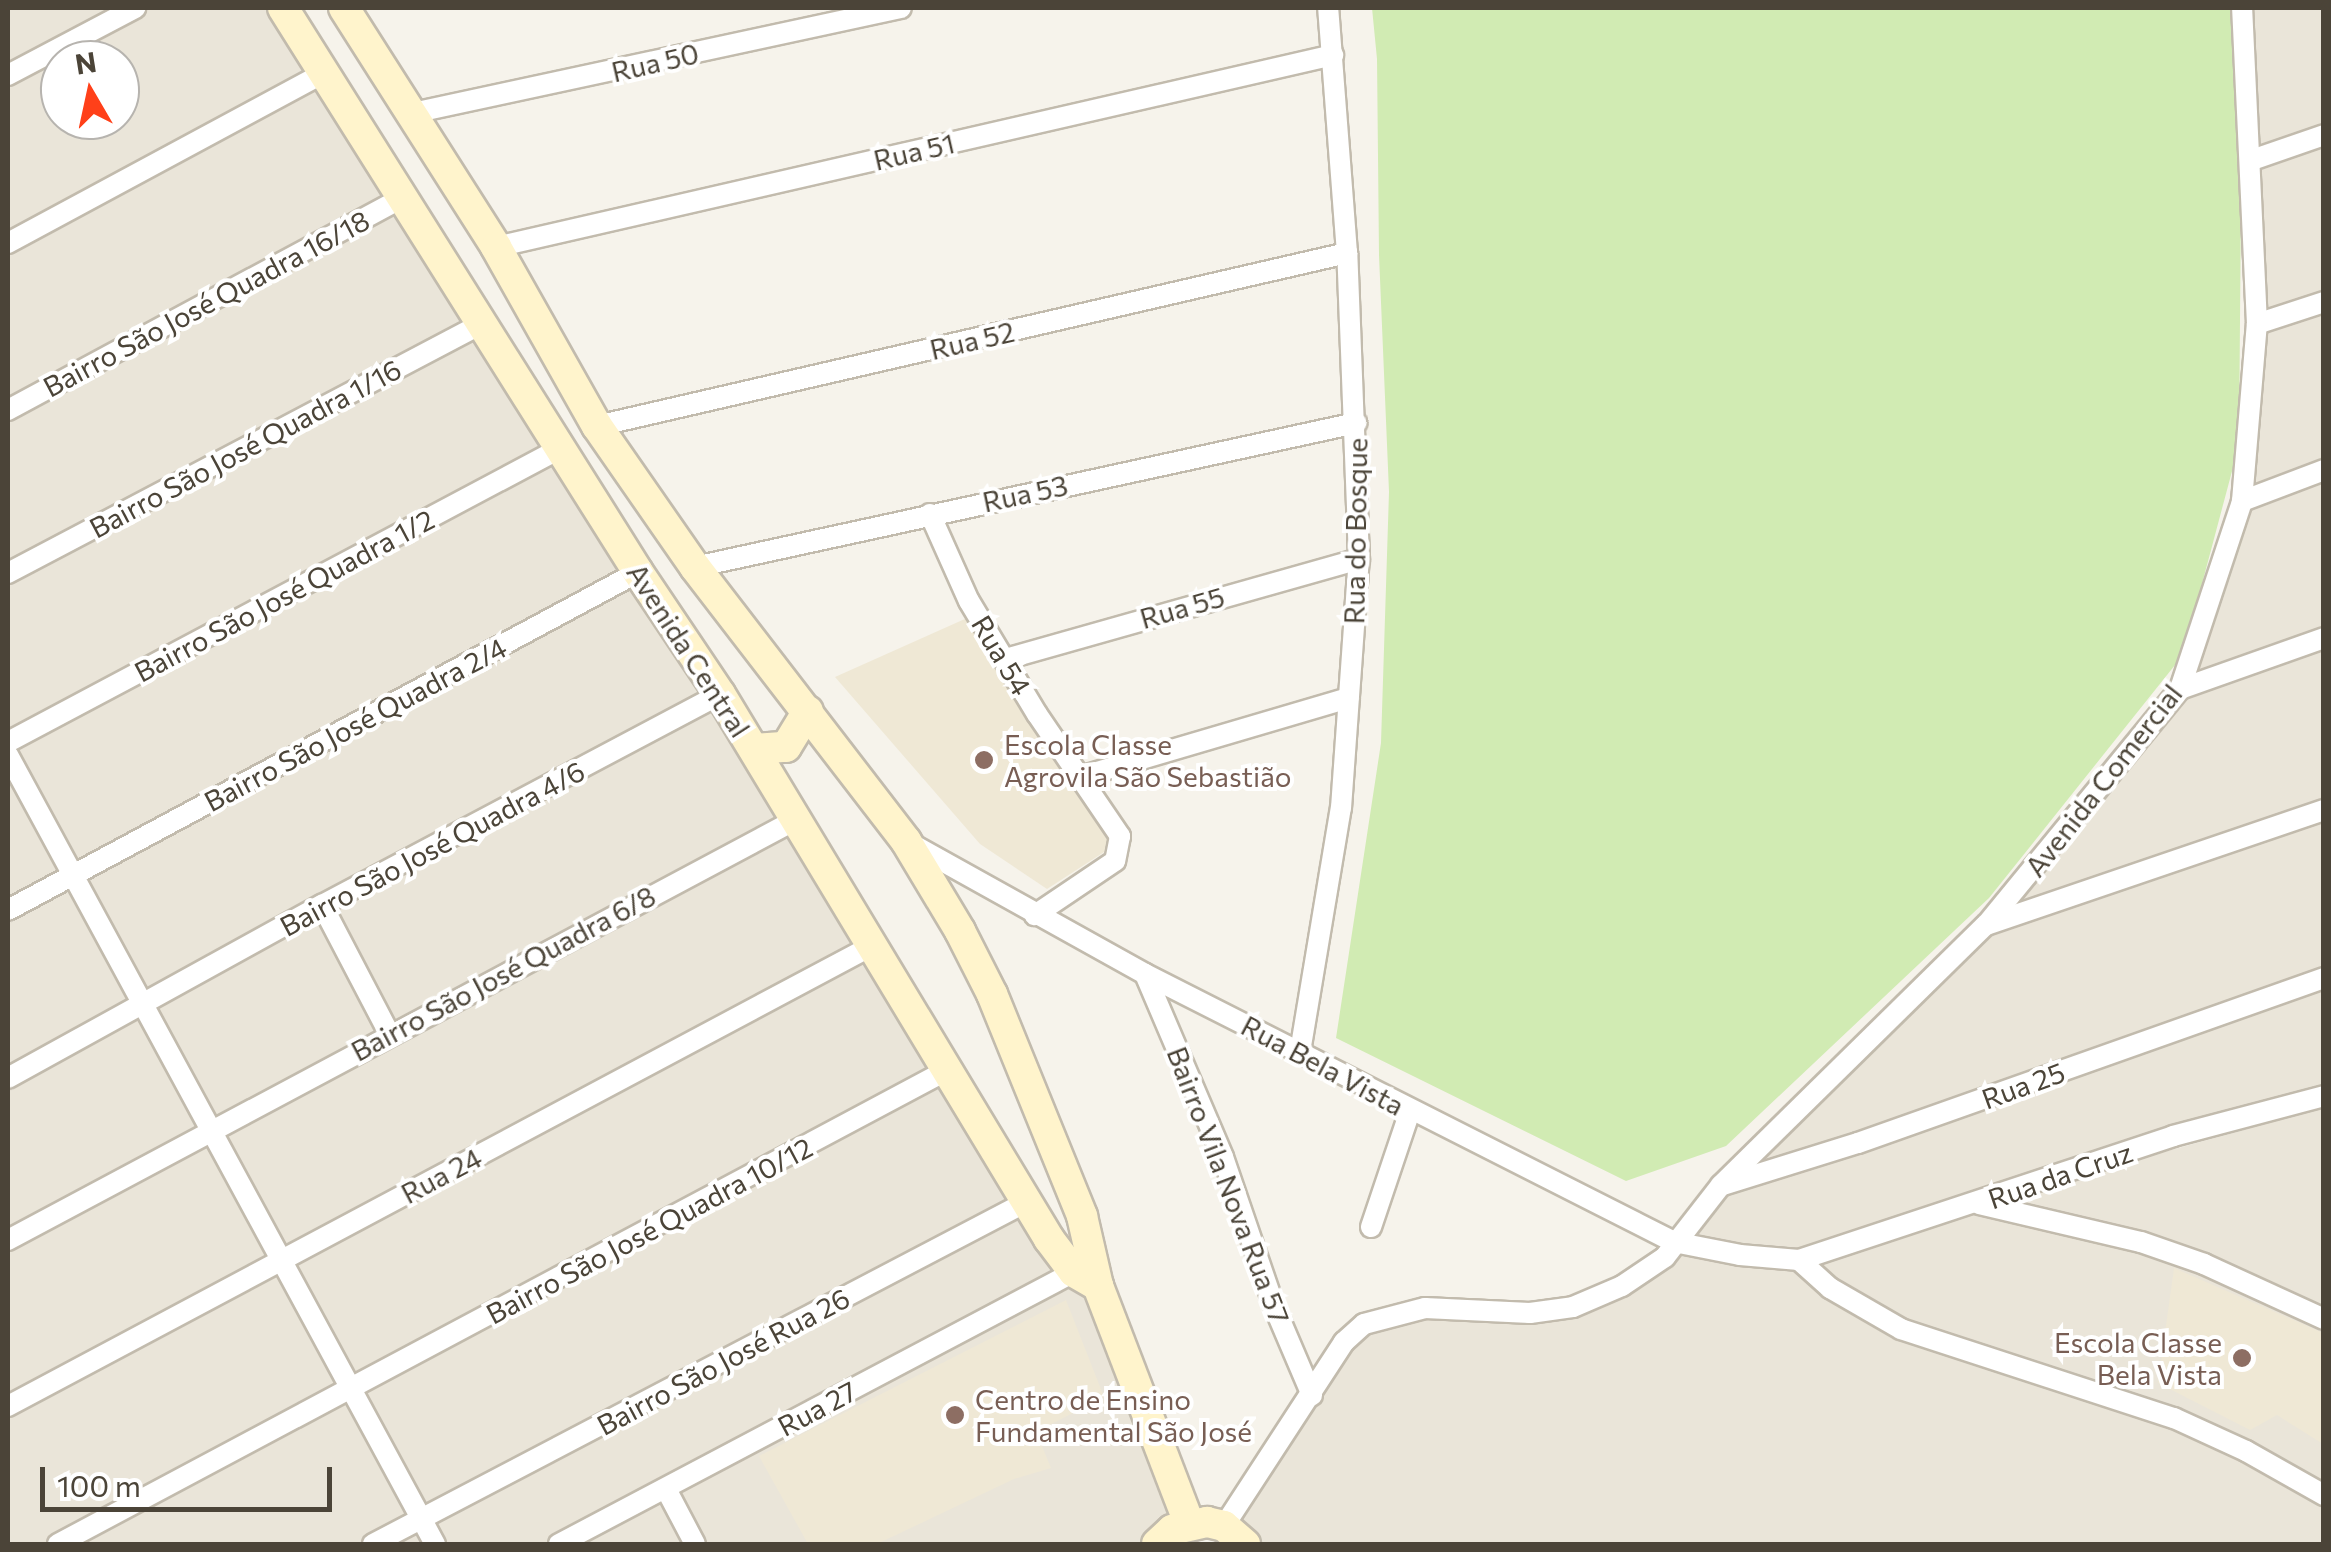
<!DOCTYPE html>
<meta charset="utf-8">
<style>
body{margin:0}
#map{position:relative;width:2331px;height:1552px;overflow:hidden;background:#f6f3eb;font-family:Commissioner,sans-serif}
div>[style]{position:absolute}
.residential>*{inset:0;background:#eae5d9}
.education>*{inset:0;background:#efe8d5}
.green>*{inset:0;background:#d1ebb3}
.roads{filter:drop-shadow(2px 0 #c2bbad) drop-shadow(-2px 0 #c2bbad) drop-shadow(0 2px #c2bbad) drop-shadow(0 -2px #c2bbad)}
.street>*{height:20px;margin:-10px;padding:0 10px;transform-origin:10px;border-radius:10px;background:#fff}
.secondary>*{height:30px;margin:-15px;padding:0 15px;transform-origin:15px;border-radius:15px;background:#fff4cc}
.dots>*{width:28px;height:28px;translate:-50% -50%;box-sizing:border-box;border:5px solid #fff;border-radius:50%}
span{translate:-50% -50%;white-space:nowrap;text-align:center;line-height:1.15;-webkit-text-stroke:8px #fff;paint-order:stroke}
.street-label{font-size:28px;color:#4b4438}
.education-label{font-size:28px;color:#785e54}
.left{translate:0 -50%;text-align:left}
.right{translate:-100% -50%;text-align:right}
.frame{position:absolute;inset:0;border:10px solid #4b4438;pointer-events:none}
.north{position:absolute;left:40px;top:40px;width:100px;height:100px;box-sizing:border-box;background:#fff;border:2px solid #b7b4af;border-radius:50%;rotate:351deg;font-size:28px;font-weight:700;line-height:40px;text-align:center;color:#4b4438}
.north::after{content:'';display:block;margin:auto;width:35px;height:45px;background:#ff4019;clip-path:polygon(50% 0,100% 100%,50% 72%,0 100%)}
.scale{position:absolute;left:40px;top:1467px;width:292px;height:45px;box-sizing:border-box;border:5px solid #4b4438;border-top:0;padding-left:12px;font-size:30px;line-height:35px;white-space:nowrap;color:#4b4438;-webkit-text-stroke:8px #fff;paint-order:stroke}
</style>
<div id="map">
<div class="residential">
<div style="clip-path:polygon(evenodd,8px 8px,283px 8px,875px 944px,1098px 1286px,1189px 1523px,1157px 1544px,8px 1544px,8px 8px,60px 60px,120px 60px,120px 120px,60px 120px,60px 60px)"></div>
<div style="clip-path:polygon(2242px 8px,2323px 8px,2323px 1096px,2001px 1197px,2323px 1108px,2323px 1544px,1245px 1544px,1224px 1527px,1312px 1395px,1374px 1319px,1530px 1313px,1622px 1286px,1986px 925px,2180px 689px,2242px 501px,2257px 324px)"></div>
</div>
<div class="education">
<div style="clip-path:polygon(967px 618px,1115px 845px,1047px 889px,980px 844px,835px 677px)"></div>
<div style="clip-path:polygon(2174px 1268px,2323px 1333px,2323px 1444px,2277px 1415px,2250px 1430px,2158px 1383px)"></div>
<div style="clip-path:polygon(1066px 1300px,1104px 1397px,1036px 1432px,1051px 1468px,1014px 1479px,877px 1544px,808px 1544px,759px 1456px)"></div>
</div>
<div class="green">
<div style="clip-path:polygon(1372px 8px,2236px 8px,2242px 72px,2239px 445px,2183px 655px,1989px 898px,1726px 1146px,1626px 1181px,1336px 1038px,1381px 743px,1389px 492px,1379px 255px,1377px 59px)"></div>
</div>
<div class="roads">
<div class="street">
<div style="left:8px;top:75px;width:144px;rotate:-27.8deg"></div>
<div style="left:408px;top:114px;width:504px;rotate:-12.13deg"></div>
<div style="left:2252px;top:160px;width:76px;rotate:-19.1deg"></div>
<div style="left:8px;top:243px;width:359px;rotate:-28.3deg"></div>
<div style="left:496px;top:247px;width:859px;rotate:-12.92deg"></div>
<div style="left:2257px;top:324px;width:71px;rotate:-18.2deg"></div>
<div style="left:8px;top:410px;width:451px;rotate:-28.3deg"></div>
<div style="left:597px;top:426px;width:770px;rotate:-12.99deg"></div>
<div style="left:2242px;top:501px;width:88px;rotate:-20.7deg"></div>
<div style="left:930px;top:514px;width:95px;rotate:65.9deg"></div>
<div style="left:969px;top:601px;width:132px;rotate:59deg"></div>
<div style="left:1037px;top:714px;width:148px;rotate:55.8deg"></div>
<div style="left:1120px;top:836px;width:25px;rotate:101deg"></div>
<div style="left:1115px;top:861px;width:97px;rotate:146deg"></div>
<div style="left:695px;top:567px;width:677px;rotate:-12.29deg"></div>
<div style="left:8px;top:573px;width:537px;rotate:-27.76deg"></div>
<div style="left:1006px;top:659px;width:367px;rotate:-15.8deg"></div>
<div style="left:2180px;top:689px;width:153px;rotate:-19.5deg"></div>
<div style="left:8px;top:742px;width:626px;rotate:-28deg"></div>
<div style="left:8px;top:755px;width:897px;rotate:61.58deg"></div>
<div style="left:1080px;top:777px;width:280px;rotate:-16.4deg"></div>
<div style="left:908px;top:842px;width:271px;rotate:29.1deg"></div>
<div style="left:1145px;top:974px;width:593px;rotate:26.87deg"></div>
<div style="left:1674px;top:1242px;width:67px;rotate:11.1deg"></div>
<div style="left:1740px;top:1255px;width:59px;rotate:4.8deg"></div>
<div style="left:1799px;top:1260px;width:394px;rotate:-18.3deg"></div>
<div style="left:2173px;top:1136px;width:156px;rotate:-14.8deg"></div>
<div style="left:322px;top:905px;width:144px;rotate:62.4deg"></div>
<div style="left:8px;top:910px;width:715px;rotate:-28.21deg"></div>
<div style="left:1986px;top:925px;width:357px;rotate:-18.8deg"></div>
<div style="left:1145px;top:974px;width:199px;rotate:66.9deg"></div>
<div style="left:1223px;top:1157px;width:157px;rotate:71.1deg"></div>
<div style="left:1274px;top:1306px;width:97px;rotate:66.9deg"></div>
<div style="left:1300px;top:1052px;width:247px;rotate:-80.5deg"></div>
<div style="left:1341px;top:808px;width:250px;rotate:-85.9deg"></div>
<div style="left:1359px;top:559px;width:306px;rotate:-92.2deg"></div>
<div style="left:1347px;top:253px;width:246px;rotate:-94.4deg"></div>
<div style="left:8px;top:1078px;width:359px;rotate:-28.9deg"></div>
<div style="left:322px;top:905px;width:450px;rotate:-27.9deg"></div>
<div style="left:1723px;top:1185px;width:141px;rotate:-17.3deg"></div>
<div style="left:1858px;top:1143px;width:494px;rotate:-19.5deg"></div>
<div style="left:1979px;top:1204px;width:166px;rotate:13.2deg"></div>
<div style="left:2141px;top:1242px;width:67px;rotate:19.2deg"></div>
<div style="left:2204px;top:1264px;width:132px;rotate:24.6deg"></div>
<div style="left:1371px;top:1227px;width:122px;rotate:-71.4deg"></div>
<div style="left:8px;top:1240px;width:894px;rotate:-28.08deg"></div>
<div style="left:1799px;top:1260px;width:42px;rotate:42.1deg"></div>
<div style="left:1830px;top:1288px;width:82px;rotate:30deg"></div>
<div style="left:1901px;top:1329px;width:287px;rotate:18.1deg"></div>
<div style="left:2174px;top:1418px;width:79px;rotate:24.6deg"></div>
<div style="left:2246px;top:1451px;width:90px;rotate:29.4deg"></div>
<div style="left:8px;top:1406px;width:982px;rotate:-28.05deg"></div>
<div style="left:666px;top:1489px;width:62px;rotate:62.2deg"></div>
<div style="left:1224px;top:1526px;width:220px;rotate:-56.9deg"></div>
<div style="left:1344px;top:1342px;width:27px;rotate:-42deg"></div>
<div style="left:1364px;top:1324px;width:63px;rotate:-14.7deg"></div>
<div style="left:1425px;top:1308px;width:105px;rotate:2.7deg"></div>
<div style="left:1530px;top:1313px;width:43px;rotate:-7.9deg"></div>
<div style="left:1573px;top:1307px;width:53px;rotate:-23.2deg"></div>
<div style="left:1622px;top:1286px;width:52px;rotate:-34deg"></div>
<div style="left:1665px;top:1257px;width:91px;rotate:-52.1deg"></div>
<div style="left:1721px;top:1185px;width:371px;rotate:-44.5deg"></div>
<div style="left:1986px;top:925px;width:306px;rotate:-50.6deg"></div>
<div style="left:2180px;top:689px;width:198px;rotate:-71.7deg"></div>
<div style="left:2242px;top:501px;width:178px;rotate:-85.2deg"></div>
<div style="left:2257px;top:324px;width:316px;rotate:-92.7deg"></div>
<div style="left:58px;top:1544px;width:1010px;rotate:-28.06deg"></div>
<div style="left:373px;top:1544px;width:737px;rotate:-27.64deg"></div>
<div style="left:559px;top:1544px;width:582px;rotate:-27.84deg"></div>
</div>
<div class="secondary">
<div style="left:283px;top:8px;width:666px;rotate:57.81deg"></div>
<div style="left:638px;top:572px;width:147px;rotate:56.1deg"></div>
<div style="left:720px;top:694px;width:637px;rotate:58.88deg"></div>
<div style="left:1049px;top:1239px;width:41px;rotate:52.9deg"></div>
<div style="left:1074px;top:1272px;width:28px;rotate:30deg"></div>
<div style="left:344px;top:8px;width:283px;rotate:57.5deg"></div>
<div style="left:496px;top:247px;width:206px;rotate:60.6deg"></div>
<div style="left:597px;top:426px;width:172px;rotate:55.2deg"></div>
<div style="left:695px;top:567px;width:346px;rotate:52.4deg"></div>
<div style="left:906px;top:841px;width:105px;rotate:59deg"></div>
<div style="left:960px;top:931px;width:71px;rotate:63.1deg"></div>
<div style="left:992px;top:994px;width:240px;rotate:67.9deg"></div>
<div style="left:1082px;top:1216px;width:72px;rotate:77.1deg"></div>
<div style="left:1098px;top:1286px;width:254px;rotate:69deg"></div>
<div style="left:754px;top:749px;width:32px;rotate:-4deg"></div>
<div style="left:786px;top:747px;width:42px;rotate:-58.6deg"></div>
<div style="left:1157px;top:1544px;width:21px;rotate:-43deg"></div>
<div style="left:1172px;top:1530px;width:36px;rotate:-13deg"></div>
<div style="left:1207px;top:1522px;width:17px;rotate:13deg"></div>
<div style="left:1224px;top:1526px;width:28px;rotate:41deg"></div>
</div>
</div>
<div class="dots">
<div style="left:984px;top:760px;background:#8d6e63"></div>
<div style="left:2242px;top:1358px;background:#8d6e63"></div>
<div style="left:955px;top:1415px;background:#8d6e63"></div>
</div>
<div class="street-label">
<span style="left:655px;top:62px;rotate:-13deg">Rua 50</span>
<span style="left:914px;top:151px;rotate:-13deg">Rua 51</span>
<span style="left:206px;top:303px;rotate:-28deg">Bairro São José Quadra 16/18</span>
<span style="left:972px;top:340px;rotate:-13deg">Rua 52</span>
<span style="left:245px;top:448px;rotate:-28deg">Bairro São José Quadra 1/16</span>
<span style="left:1025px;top:493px;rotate:-12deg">Rua 53</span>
<span style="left:1355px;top:531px;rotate:-89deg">Rua do Bosque</span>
<span style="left:284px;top:595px;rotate:-28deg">Bairro São José Quadra 1/2</span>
<span style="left:1182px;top:607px;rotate:-16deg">Rua 55</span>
<span style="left:689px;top:650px;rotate:57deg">Avenida Central</span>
<span style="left:1002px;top:655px;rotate:59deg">Rua 54</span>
<span style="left:355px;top:724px;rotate:-28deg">Bairro São José Quadra 2/4</span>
<span style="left:2103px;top:780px;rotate:-52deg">Avenida Comercial</span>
<span style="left:432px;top:848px;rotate:-28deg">Bairro São José Quadra 4/6</span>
<span style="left:503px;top:973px;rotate:-28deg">Bairro São José Quadra 6/8</span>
<span style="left:1323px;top:1065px;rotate:28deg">Rua Bela Vista</span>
<span style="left:2023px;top:1085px;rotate:-20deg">Rua 25</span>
<span style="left:441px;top:1175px;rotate:-28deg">Rua 24</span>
<span style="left:2060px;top:1175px;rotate:-19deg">Rua da Cruz</span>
<span style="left:1229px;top:1185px;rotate:69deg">Bairro Vila Nova Rua 57</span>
<span style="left:649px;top:1230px;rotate:-28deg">Bairro São José Quadra 10/12</span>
<span style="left:723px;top:1361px;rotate:-28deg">Bairro São José Rua 26</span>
<span style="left:817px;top:1408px;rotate:-28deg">Rua 27</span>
</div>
<div class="education-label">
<span class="left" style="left:1004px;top:760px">Escola Classe<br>Agrovila São Sebastião</span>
<span class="right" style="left:2222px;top:1358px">Escola Classe<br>Bela Vista</span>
<span class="left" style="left:975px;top:1415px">Centro de Ensino<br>Fundamental São José</span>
</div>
<div class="frame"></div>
<div class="north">N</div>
<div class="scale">100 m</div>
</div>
